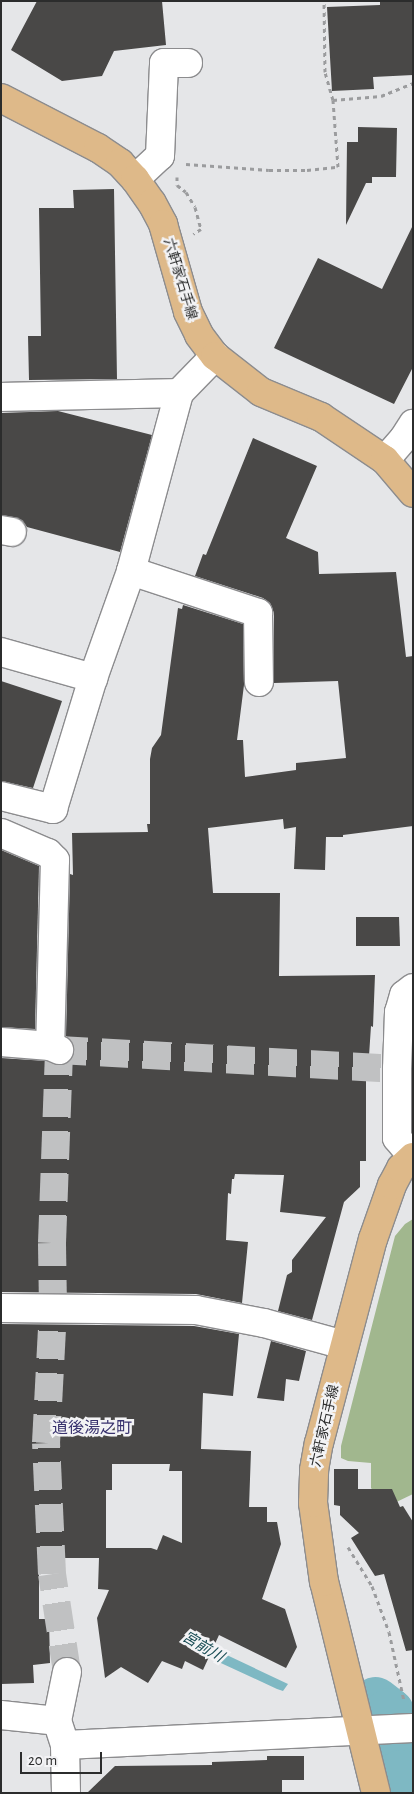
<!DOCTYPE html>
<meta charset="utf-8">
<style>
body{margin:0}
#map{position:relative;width:414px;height:1794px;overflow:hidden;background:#e5e6e8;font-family:"Alegreya Sans","Noto Sans JP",sans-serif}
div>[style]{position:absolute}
.forest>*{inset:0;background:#a1b78e}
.water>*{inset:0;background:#7eb8c3}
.river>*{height:49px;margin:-24.5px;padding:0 24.5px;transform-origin:24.5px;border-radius:24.5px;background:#7eb8c3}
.building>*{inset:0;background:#494847}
.minor-tunnel>*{height:28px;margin-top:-14px;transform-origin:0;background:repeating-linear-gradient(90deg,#c0c1c2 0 28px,transparent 0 42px)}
.path>*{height:3px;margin-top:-1.5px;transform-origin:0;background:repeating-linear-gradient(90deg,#9b9c9e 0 4px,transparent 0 8px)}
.roads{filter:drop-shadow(1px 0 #8c8c8e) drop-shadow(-1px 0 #8c8c8e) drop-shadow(0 1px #8c8c8e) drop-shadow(0 -1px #8c8c8e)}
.minor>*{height:28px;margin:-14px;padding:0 14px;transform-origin:14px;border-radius:14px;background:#fff}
.major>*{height:28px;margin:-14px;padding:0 14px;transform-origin:14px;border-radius:14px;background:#deb989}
span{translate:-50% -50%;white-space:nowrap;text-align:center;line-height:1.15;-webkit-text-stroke:5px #f3f3f5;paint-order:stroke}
.street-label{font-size:14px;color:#2b2c2c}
.water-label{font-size:15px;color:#184c54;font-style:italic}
.quarter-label{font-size:16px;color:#38326e}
.frame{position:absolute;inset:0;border:2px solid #2b2c2c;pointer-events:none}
.scale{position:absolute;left:20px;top:1752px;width:82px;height:22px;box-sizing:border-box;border:2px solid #2b2c2c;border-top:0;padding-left:6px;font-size:15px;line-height:18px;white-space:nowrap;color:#2b2c2c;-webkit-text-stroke:4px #f3f3f5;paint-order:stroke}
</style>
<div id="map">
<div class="forest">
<div style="clip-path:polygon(413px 1219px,413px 1494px,386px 1507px,371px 1488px,371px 1463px,348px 1461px,341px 1458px,341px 1446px,395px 1236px,405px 1224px)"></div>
</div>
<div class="water">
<div style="clip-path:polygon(205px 1640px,214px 1649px,288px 1684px,283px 1691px,277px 1689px,210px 1658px,198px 1645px)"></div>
</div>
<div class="river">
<div style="left:375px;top:1701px;width:18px;rotate:38deg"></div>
<div style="left:389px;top:1712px;width:9px;rotate:69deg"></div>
<div style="left:395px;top:1749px;width:25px;rotate:79deg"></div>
<div style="left:400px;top:1774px;width:22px;rotate:60deg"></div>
</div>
<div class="building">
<div style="clip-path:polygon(37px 1px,162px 1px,166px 45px,114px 51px,102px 76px,62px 81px,11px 50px)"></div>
<div style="clip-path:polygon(380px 1px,413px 1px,413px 75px,373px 77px,374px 89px,332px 91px,327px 7px,380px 5px)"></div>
<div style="clip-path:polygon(358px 127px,397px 128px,396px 177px,372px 177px,372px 183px,366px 183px,346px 225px,347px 142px,358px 142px)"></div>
<div style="clip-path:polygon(114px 189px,117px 379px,29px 380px,28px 336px,41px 336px,39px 208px,74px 208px,73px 190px)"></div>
<div style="clip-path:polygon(413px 225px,413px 367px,394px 404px,274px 348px,318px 258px,382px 289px)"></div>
<div style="clip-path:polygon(58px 411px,152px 435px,120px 552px,27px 527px,22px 520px,1px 515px,1px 413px)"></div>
<div style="clip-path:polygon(253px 438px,317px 466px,286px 538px,318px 552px,319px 574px,396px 572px,406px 657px,413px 656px,413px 826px,343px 835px,343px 837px,326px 837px,325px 870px,294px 869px,296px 827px,284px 829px,283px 819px,208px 828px,213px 893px,280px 893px,279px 976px,375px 975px,373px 1027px,371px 1026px,369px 1056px,366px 1056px,366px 1161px,360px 1161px,360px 1187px,344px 1202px,312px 1320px,278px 1311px,287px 1275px,292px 1272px,292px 1260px,326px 1217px,280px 1212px,284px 1175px,235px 1174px,234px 1179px,232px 1179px,231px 1194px,228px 1193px,226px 1240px,248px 1242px,242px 1303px,196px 1294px,1px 1292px,1px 1058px,46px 1061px,60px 1066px,69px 1062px,73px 1056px,74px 1048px,71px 1040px,66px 1036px,70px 874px,73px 875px,72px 833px,148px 832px,147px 824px,150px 824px,150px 759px,152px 748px,161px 735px,178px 608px,182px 609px,183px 605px,243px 624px,244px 685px,237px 740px,243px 740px,245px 777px,296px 770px,296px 763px,346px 758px,338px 681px,274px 683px,274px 613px,270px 603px,263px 598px,195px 576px,203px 554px,206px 555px)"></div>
<div style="clip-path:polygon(1px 681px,62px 701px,33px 788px,1px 781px)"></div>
<div style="clip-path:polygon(1px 850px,39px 866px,35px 1029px,1px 1027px)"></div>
<div style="clip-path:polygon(356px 917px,399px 917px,400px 946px,356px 946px)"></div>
<div style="clip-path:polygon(evenodd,1px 1324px,194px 1326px,239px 1334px,233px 1396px,203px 1393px,201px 1449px,251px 1451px,249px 1507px,267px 1507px,267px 1522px,277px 1522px,281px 1544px,262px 1599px,285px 1609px,297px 1647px,286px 1668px,219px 1635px,203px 1670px,185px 1661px,182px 1669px,162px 1661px,148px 1683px,121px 1667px,105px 1678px,97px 1618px,109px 1590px,98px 1589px,99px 1558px,43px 1558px,39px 1560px,39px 1619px,49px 1619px,50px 1663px,33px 1665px,34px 1683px,1px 1684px,1px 1324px,112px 1464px,170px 1464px,169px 1471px,182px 1471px,182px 1543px,163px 1535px,157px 1550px,151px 1548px,106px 1548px,106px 1490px,112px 1490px,112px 1464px)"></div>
<div style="clip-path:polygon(271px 1341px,306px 1351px,299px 1381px,286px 1379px,284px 1401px,257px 1398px)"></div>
<div style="clip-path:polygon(334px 1469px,358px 1469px,358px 1489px,392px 1489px,400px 1507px,403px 1506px,413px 1522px,413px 1650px,406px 1651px,384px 1574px,375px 1576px,351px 1538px,359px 1533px,340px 1515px,340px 1506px,334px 1505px)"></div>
<div style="clip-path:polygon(267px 1756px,304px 1756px,304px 1780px,282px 1780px,282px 1793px,87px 1793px,115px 1766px,212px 1765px,212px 1762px,267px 1760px)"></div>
</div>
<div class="minor-tunnel">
<div style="left:67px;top:1672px;width:99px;rotate:-98.7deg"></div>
<div style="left:52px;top:1574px;width:131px;rotate:-92.6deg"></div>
<div style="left:46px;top:1443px;width:135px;rotate:-87deg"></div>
<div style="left:53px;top:1308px;width:65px;rotate:-90.9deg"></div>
<div style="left:52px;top:1243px;width:193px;rotate:-87.9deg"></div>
<div style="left:59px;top:1050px;width:339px;rotate:3.2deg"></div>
</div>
<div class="path">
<div style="left:333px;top:100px;width:48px;rotate:-4.8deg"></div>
<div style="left:381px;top:96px;width:35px;rotate:-22deg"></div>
<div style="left:186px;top:164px;width:83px;rotate:4.1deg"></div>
<div style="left:269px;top:170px;width:38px"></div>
<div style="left:307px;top:170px;width:31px;rotate:-6deg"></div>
<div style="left:338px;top:167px;width:67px;rotate:-94.3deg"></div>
<div style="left:333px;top:100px;width:29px;rotate:-106deg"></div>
<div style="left:325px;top:72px;width:71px;rotate:-90.8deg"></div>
<div style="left:177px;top:177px;width:8px;rotate:90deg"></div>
<div style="left:177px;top:185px;width:11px;rotate:38deg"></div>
<div style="left:186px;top:192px;width:17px;rotate:59deg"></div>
<div style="left:195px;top:207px;width:23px;rotate:75deg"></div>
<div style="left:201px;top:229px;width:9px;rotate:148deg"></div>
<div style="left:348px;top:1547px;width:46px;rotate:58.4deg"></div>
<div style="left:372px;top:1586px;width:49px;rotate:69.7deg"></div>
<div style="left:389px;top:1632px;width:71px;rotate:77.7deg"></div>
</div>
<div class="roads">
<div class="minor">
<div style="left:135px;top:179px;width:34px;rotate:-43deg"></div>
<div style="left:160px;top:156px;width:93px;rotate:-87.5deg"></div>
<div style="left:164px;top:63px;width:24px"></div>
<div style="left:1px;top:397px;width:178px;rotate:-1.3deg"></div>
<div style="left:385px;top:460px;width:29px;rotate:-49deg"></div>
<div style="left:404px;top:438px;width:17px;rotate:-57deg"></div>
<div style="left:1px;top:530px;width:11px;rotate:10deg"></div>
<div style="left:131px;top:571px;width:134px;rotate:18.3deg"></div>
<div style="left:258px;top:613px;width:69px;rotate:89.2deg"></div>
<div style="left:1px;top:652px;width:96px;rotate:15.8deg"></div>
<div style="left:1px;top:796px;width:54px;rotate:14deg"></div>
<div style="left:53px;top:809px;width:137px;rotate:-73deg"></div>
<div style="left:93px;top:678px;width:114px;rotate:-70.4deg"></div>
<div style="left:131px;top:571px;width:184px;rotate:-74.9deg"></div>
<div style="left:179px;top:393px;width:52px;rotate:-45.8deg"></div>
<div style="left:1px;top:833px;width:51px;rotate:23.1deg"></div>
<div style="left:48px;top:853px;width:10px;rotate:45deg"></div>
<div style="left:55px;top:860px;width:186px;rotate:91.5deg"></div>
<div style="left:413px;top:988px;width:11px;rotate:142deg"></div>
<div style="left:404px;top:995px;width:18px;rotate:106deg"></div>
<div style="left:399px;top:1012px;width:57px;rotate:92deg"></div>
<div style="left:397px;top:1069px;width:69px;rotate:90deg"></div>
<div style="left:397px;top:1138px;width:25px;rotate:50deg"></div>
<div style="left:1px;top:1042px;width:49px;rotate:4.7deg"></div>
<div style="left:50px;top:1046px;width:10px;rotate:24deg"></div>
<div style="left:1px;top:1308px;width:195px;rotate:0.6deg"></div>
<div style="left:196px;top:1310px;width:69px;rotate:10.8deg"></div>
<div style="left:264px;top:1323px;width:83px;rotate:15.4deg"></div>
<div style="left:1px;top:1715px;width:56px;rotate:6.1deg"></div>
<div style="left:65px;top:1745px;width:348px;rotate:-2.8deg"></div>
<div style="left:66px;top:1793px;width:48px;rotate:-91.2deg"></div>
<div style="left:65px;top:1745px;width:25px;rotate:-108deg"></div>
<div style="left:57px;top:1721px;width:50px;rotate:-78.5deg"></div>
</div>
<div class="major">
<div style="left:1px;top:98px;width:109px;rotate:27.3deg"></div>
<div style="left:98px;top:148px;width:27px;rotate:34deg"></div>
<div style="left:120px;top:163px;width:22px;rotate:47deg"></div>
<div style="left:135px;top:179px;width:29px;rotate:55deg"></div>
<div style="left:152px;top:203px;width:24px;rotate:62deg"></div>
<div style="left:163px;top:224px;width:91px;rotate:74.1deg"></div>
<div style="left:188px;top:312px;width:25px;rotate:64deg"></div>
<div style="left:199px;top:335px;width:26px;rotate:53deg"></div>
<div style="left:215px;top:356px;width:58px;rotate:38deg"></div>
<div style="left:261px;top:392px;width:65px;rotate:22.6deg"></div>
<div style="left:321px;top:417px;width:77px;rotate:33.9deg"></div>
<div style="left:385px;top:460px;width:43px;rotate:49.7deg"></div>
<div style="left:376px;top:1793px;width:217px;rotate:-103.8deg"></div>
<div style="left:324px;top:1582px;width:80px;rotate:-97.9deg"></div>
<div style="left:313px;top:1503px;width:33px;rotate:-88deg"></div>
<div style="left:314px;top:1470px;width:27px;rotate:-80deg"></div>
<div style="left:319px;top:1443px;width:211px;rotate:-75.2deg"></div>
<div style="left:373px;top:1239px;width:57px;rotate:-70.6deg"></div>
<div style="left:392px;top:1185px;width:19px;rotate:-62deg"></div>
<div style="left:401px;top:1168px;width:16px;rotate:-43deg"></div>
</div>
</div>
<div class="street-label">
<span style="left:180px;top:279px;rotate:73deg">六軒家石手線</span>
<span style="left:325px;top:1426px;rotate:-77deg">六軒家石手線</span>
</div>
<div class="water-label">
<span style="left:203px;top:1647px;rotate:31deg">宮前川</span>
</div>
<div class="quarter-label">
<span style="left:92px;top:1428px">道後湯之町</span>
</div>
<div class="frame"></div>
<div class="scale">20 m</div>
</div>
